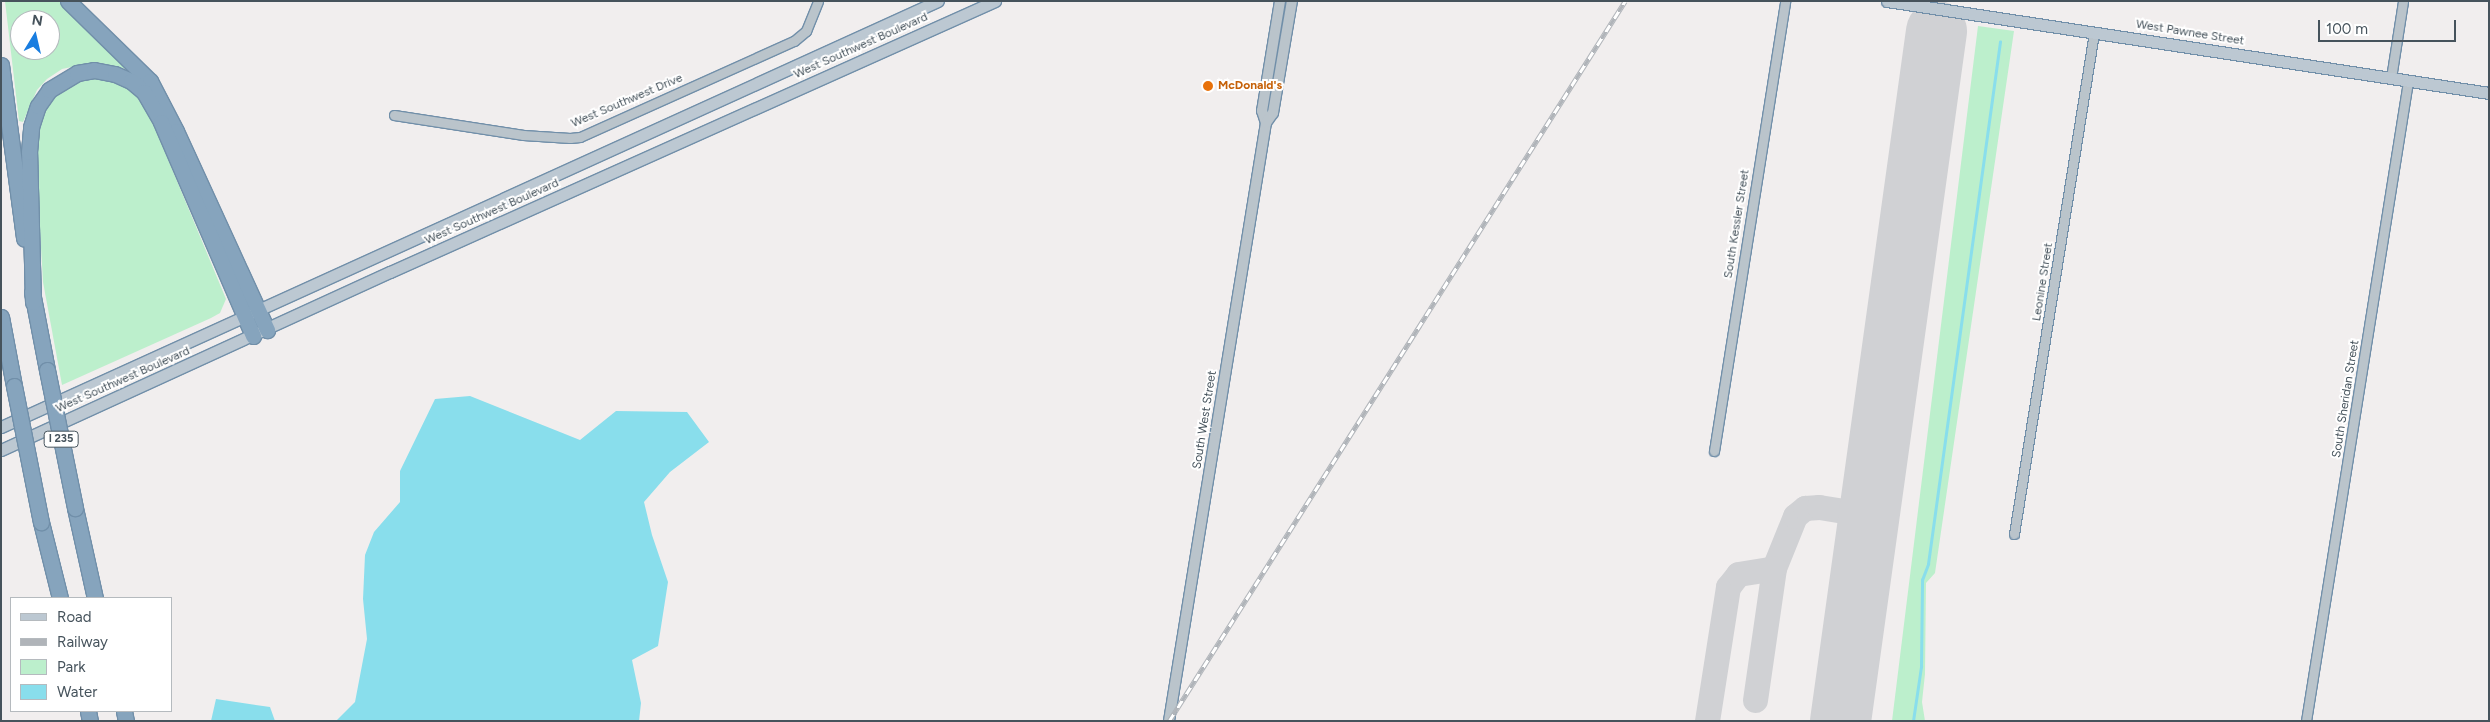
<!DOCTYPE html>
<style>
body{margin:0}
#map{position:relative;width:2490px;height:722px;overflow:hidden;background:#f1eeee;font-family:Figtree,sans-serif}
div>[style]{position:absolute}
.green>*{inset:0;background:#bcefcc}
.water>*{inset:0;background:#89deec}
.stream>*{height:2.5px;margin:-1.25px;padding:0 1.25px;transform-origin:1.25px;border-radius:1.25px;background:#89deec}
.taxiway>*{height:25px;margin:-12.5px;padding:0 12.5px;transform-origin:12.5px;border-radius:12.5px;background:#d0d1d4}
.runway>*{height:61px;margin:-30.5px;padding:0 30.5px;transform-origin:30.5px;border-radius:30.5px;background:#d0d1d4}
.roads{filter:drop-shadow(1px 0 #718fa9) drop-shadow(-1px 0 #718fa9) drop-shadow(0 1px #718fa9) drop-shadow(0 -1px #718fa9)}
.minor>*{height:9px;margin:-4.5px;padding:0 4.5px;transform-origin:4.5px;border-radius:4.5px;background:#bac4cb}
.tertiary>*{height:10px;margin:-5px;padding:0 5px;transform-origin:5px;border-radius:5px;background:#bac4cb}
.secondary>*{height:11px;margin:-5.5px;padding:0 5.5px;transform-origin:5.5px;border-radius:5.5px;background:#bcc8d2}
.motorway>*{height:15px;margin:-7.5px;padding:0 7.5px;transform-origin:7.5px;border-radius:7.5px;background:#86a4bd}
.rail>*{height:4.5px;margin-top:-2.25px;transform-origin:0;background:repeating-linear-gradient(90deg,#fff 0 8px,#b0b4b9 0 16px);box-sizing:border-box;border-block:1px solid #b0b4b9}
.bridges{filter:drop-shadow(1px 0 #718fa9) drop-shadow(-1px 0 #718fa9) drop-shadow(0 1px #718fa9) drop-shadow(0 -1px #718fa9)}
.motorway-bridge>*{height:15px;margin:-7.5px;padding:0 7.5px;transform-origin:7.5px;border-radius:7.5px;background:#86a4bd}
.dots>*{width:14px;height:14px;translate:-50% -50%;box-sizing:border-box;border:2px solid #fff;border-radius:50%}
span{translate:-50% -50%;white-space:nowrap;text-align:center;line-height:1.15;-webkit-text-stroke:4px #fff;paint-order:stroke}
.shield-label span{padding:1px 4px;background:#fff;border:1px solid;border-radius:4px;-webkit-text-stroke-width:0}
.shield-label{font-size:11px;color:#46535c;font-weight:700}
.street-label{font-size:12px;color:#46535c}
.food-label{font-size:12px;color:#c56008;font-weight:700}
.left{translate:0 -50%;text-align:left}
.frame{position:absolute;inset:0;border:2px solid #46535c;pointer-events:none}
.legend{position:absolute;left:10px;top:597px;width:162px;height:115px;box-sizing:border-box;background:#fff;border:1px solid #b5babe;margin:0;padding:6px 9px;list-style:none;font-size:15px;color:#46535c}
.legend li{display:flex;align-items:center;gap:10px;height:25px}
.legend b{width:25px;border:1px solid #b5babe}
.north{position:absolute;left:10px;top:10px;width:50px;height:50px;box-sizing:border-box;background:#fff;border:1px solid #b5babe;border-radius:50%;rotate:9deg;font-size:14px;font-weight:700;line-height:20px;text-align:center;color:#46535c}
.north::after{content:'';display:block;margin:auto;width:18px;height:22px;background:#197de0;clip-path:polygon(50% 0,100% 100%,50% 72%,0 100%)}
.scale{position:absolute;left:2318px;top:20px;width:138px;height:22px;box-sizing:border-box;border:2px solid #46535c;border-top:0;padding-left:6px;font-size:15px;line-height:18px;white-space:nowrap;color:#46535c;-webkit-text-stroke:4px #fff;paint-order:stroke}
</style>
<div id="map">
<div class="green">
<div style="clip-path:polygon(evenodd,5px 1px,59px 1px,137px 77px,126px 69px,96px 62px,62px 69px,47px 79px,37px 90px,23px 122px,19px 121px,5px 1px,20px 20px,50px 20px,50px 50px,20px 50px,20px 20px)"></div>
<div style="clip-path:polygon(1978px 26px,2014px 31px,1935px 573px,1926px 583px,1925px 674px,1922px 702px,1925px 721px,1892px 721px)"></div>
<div style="clip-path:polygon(93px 78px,116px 81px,132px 89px,148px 111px,226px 299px,220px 313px,211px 318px,62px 385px,43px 282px,35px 144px,37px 124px,45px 103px,57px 92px,74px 82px)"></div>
</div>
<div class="water">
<div style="clip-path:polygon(470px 396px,580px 440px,616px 411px,687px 412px,709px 442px,670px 472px,644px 502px,652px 535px,668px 582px,658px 646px,632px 660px,641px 703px,639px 721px,336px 721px,355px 702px,367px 639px,363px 599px,365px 555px,374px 532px,400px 502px,400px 471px,435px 399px)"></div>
<div style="clip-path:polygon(216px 699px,270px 707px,275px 721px,211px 721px)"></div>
</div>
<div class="stream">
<div style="left:1913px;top:721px;width:55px;rotate:-81.6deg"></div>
<div style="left:1921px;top:667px;width:87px;rotate:-89.3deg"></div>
<div style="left:1922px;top:580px;width:17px;rotate:-69deg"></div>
<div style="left:1928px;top:564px;width:527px;rotate:-82.15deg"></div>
</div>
<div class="taxiway">
<div style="left:1755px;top:700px;width:133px;rotate:-81.8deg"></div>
<div style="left:1774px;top:568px;width:56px;rotate:-68deg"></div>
<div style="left:1795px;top:516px;width:13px;rotate:-39deg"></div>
<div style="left:1805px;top:508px;width:14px;rotate:-4deg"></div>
<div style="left:1819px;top:507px;width:51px;rotate:9.1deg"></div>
<div style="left:1707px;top:721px;width:136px;rotate:-81.1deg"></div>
<div style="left:1728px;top:587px;width:16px;rotate:-52deg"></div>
<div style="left:1738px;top:574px;width:36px;rotate:-9deg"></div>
</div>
<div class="runway">
<div style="left:1840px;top:721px;width:697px;rotate:-82.08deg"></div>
</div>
<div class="roads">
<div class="minor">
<div style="left:2391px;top:78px;width:78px;rotate:-81.1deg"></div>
<div style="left:394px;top:115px;width:131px;rotate:8.8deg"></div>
<div style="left:523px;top:135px;width:47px;rotate:3.7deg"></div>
<div style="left:570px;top:138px;width:10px;rotate:-6deg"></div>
<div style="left:580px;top:137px;width:235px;rotate:-24.2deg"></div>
<div style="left:794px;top:41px;width:16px;rotate:-40deg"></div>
<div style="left:806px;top:31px;width:32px;rotate:-68deg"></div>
<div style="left:1714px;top:451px;width:456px;rotate:-81deg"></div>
<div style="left:2014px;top:534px;width:507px;rotate:-80.93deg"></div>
<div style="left:2306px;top:721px;width:648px;rotate:-80.94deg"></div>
</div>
<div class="tertiary">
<div style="left:1266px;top:123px;width:13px;rotate:-108deg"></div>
<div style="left:1262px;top:111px;width:111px;rotate:-80.7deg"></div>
<div style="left:1169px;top:721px;width:606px;rotate:-80.79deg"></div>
<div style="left:1266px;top:123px;width:12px;rotate:-55deg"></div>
<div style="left:1273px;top:113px;width:114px;rotate:-80.4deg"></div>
</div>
<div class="secondary">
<div style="left:1887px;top:1px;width:609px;rotate:8.69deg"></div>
<div style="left:1px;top:427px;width:1029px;rotate:-24.45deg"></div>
<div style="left:1px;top:450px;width:428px;rotate:-24.6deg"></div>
<div style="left:390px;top:272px;width:663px;rotate:-24.13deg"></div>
</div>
<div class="motorway">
<div style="left:68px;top:1px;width:115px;rotate:44.3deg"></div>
<div style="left:150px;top:81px;width:56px;rotate:62.5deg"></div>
<div style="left:176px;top:131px;width:219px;rotate:65.4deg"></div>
<div style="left:1px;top:65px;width:175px;rotate:82.4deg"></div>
<div style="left:32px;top:292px;width:79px;rotate:79.1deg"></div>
<div style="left:33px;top:302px;width:150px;rotate:-91.5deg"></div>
<div style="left:29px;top:152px;width:25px;rotate:-85deg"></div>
<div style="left:31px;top:127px;width:22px;rotate:-72deg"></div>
<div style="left:38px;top:106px;width:19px;rotate:-55deg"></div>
<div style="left:49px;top:90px;width:33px;rotate:-31deg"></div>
<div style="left:77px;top:73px;width:17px;rotate:-10deg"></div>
<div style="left:94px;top:70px;width:21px;rotate:11deg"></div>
<div style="left:115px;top:74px;width:17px;rotate:24deg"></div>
<div style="left:131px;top:81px;width:17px;rotate:40deg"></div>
<div style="left:144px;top:92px;width:34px;rotate:60deg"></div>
<div style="left:161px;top:122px;width:233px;rotate:66.7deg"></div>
<div style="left:1px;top:317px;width:70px;rotate:79.3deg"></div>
<div style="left:75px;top:508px;width:92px;rotate:77.5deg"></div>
<div style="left:41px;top:522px;width:78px;rotate:76deg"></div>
<div style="left:88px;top:711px;width:10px;rotate:79deg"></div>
<div style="left:124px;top:711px;width:10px;rotate:79deg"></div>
</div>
</div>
<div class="rail">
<div style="left:1169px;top:721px;width:852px;rotate:-57.65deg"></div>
</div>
<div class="bridges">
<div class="motorway-bridge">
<div style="left:47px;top:370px;width:141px;rotate:78.5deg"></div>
<div style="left:14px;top:386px;width:139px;rotate:78.8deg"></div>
</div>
</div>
<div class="dots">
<div style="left:1208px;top:86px;background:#e8710a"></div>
</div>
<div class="shield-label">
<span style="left:61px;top:439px">I 235</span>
</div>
<div class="street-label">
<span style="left:2190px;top:33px;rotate:9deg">West Pawnee Street</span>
<span style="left:861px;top:46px;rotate:-24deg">West Southwest Boulevard</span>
<span style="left:627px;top:101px;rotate:-23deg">West Southwest Drive</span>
<span style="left:492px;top:212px;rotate:-24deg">West Southwest Boulevard</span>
<span style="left:1737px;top:224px;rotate:-81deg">South Kessler Street</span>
<span style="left:2043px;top:282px;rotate:-81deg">Leonine Street</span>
<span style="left:123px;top:380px;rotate:-24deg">West Southwest Boulevard</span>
<span style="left:2346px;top:399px;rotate:-81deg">South Sheridan Street</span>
<span style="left:1205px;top:420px;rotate:-81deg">South West Street</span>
</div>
<div class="food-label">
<span class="left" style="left:1218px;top:86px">McDonald's</span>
</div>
<div class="frame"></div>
<ul class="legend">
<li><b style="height:6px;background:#bcc8d2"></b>Road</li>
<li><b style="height:6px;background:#b0b4b9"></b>Railway</li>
<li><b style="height:14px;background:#bcefcc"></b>Park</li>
<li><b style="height:14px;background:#89deec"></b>Water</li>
</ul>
<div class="north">N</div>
<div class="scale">100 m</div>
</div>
